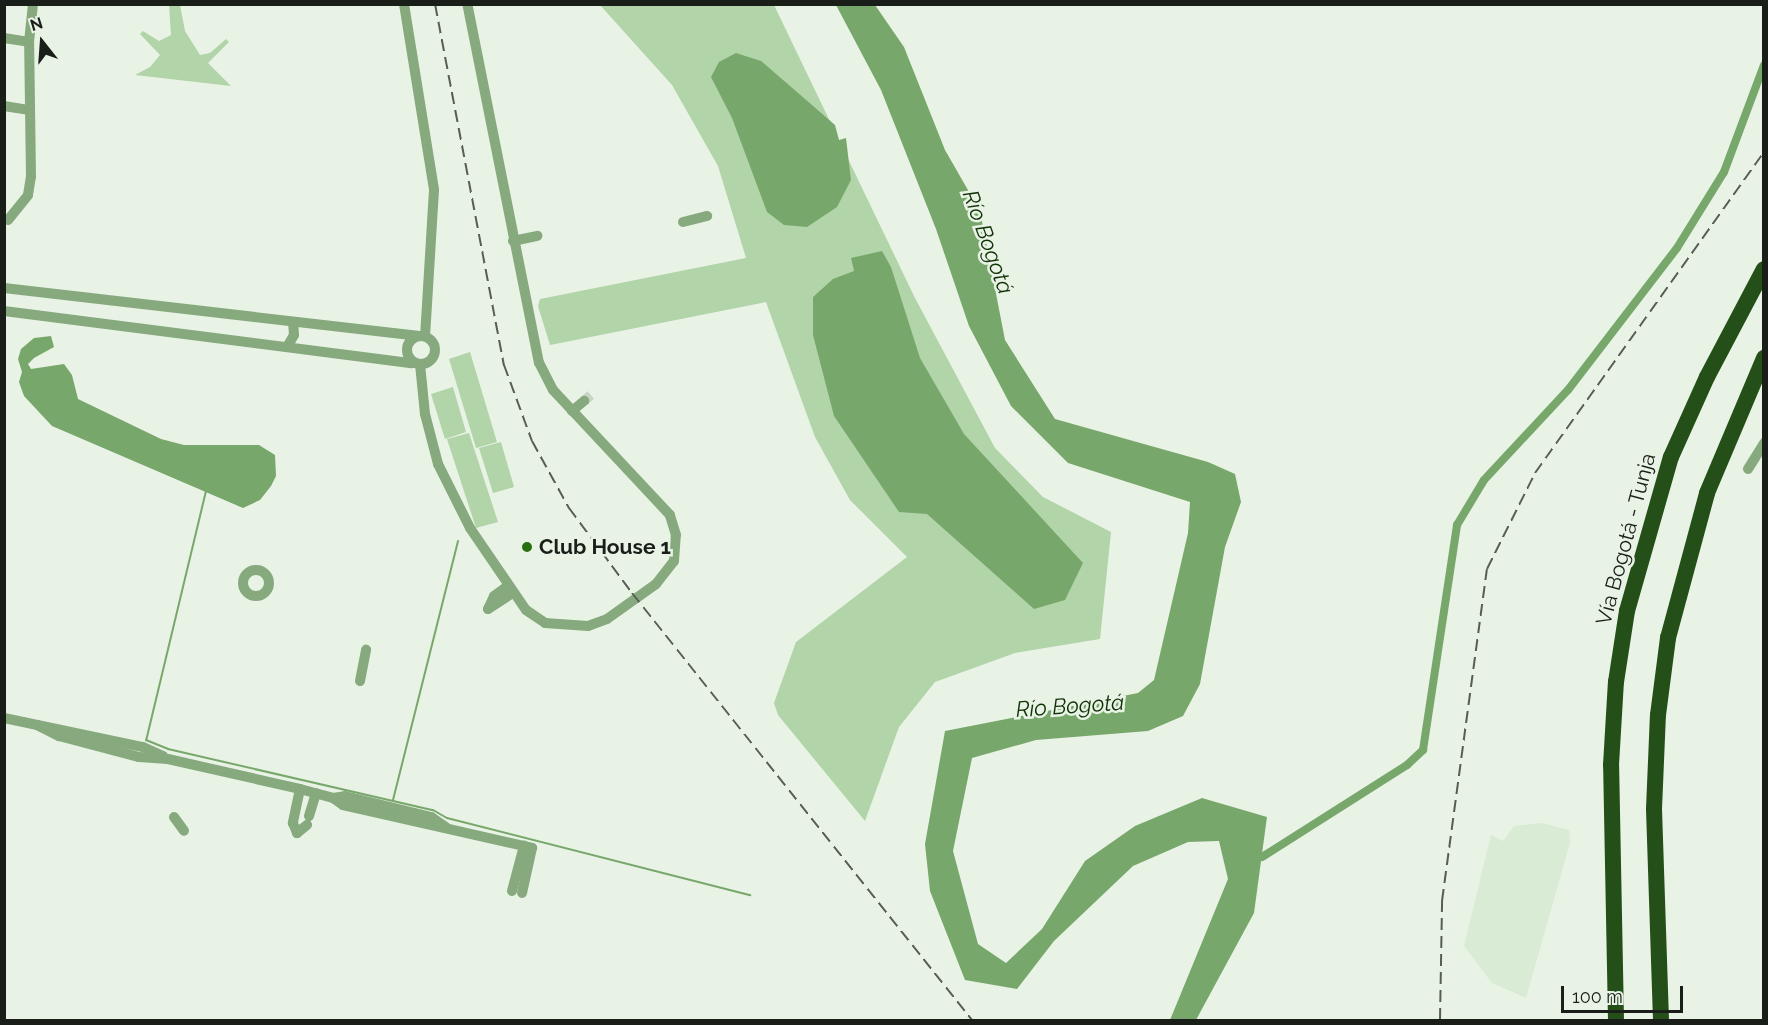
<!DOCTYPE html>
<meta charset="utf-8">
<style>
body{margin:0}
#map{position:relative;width:1768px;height:1025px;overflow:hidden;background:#e8f3e5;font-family:Raleway,sans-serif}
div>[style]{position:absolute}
.built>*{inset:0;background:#d9ead5}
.green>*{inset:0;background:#b1d4a8}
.water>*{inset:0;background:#78a76b}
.stream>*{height:2px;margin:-1px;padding:0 1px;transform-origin:1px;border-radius:1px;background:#78a76b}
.canal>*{height:8px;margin:-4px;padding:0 4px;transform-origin:4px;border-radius:4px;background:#78a76b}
.minor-tunnel>*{height:10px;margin-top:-5px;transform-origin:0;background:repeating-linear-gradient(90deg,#c9d3c6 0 10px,transparent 0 15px)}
.minor>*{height:10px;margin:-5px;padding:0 5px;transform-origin:5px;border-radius:5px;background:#86a97e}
.minor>.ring{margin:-5px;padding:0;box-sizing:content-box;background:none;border:10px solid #86a97e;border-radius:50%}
.highway>*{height:16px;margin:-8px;padding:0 8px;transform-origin:8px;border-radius:8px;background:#254f19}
.rail>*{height:2px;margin-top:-1px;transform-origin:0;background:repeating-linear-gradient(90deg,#575d56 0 12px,transparent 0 18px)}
.dots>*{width:16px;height:16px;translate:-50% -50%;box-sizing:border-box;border:3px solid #e8f3e5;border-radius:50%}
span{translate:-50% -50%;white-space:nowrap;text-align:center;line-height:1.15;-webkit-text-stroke:5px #e8f3e5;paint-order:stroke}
.street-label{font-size:21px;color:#1a1e19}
.poi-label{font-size:21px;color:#1a1e19;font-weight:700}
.left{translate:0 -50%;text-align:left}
.water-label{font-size:22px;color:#113207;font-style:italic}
.frame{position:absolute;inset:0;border:6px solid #1a1e19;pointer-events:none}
.north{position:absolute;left:12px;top:12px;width:60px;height:60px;-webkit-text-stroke:4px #e8f3e5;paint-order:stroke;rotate:343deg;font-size:16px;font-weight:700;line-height:24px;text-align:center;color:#1a1e19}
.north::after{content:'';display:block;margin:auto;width:21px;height:27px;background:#1a1e19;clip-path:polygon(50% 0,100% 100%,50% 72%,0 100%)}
.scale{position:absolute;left:1561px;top:986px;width:122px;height:27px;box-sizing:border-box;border:3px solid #1a1e19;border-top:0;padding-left:8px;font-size:18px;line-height:21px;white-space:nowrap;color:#1a1e19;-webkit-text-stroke:4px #e8f3e5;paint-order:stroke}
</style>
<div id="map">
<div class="built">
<div style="clip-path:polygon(1542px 823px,1569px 830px,1570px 843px,1526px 998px,1492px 983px,1464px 946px,1491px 835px,1503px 841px,1514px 826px)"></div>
</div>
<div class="green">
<div style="clip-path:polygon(169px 5px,180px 5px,185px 31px,200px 55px,210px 53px,226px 39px,229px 42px,208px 63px,231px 86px,135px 75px,150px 67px,160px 55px,140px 34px,143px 31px,159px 41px,171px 35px)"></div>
<div style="clip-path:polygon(600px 5px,774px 5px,915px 298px,995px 448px,1043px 497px,1111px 532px,1100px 639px,1015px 653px,935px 682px,899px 727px,865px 821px,778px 715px,774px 703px,796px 642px,907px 557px,850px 500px,815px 437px,766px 302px,550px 345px,538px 306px,540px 299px,746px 258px,718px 166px,672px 85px)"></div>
<div style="clip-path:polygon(470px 352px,497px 442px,476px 448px,449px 359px)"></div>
<div style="clip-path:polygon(453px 387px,466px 432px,445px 439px,431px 394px)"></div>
<div style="clip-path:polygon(469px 433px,498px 522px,476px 528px,447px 439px)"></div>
<div style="clip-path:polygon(501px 442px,514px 487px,493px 493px,479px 448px)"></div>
</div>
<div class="water">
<div style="clip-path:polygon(836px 5px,875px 5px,904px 47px,945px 150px,980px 211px,1005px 340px,1055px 419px,1208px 462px,1235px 474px,1241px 502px,1225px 547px,1200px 684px,1183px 716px,1148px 731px,1036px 740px,972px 758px,953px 851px,978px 944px,1006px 963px,1042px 929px,1085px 861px,1135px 826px,1202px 798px,1267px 817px,1254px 913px,1196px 1020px,1170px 1020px,1228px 879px,1219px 841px,1188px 842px,1133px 866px,1054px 941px,1017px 989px,965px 980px,930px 891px,925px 844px,945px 731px,1138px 693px,1154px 680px,1188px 533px,1190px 502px,1068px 463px,1011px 406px,969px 326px,936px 229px,881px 90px)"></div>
<div style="clip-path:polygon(736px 53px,761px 61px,835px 125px,839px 140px,846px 138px,851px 180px,837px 207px,807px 227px,784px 225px,767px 212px,732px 118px,711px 77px,719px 62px)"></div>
<div style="clip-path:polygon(882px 251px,891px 267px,920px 358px,964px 434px,1083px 563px,1065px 600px,1034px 609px,927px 514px,899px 512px,834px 416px,813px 335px,813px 297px,833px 279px,854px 271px,851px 258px)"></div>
<div style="clip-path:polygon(51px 336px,54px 347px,34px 358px,28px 364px,31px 369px,64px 364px,72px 375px,78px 399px,161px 439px,184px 445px,259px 445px,275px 455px,276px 476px,271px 486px,260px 500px,243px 508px,52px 426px,24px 396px,19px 382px,22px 372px,18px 359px,21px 349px,34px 338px)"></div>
</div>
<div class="stream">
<div style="left:206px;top:491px;width:256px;rotate:103.5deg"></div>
<div style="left:146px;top:740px;width:24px;rotate:22deg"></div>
<div style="left:168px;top:749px;width:272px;rotate:13deg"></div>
<div style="left:433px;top:810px;width:16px;rotate:30deg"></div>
<div style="left:447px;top:818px;width:313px;rotate:14.3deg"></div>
<div style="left:393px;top:800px;width:267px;rotate:-75.9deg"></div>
</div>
<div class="canal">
<div style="left:1262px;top:857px;width:172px;rotate:-32.4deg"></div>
<div style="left:1407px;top:765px;width:22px;rotate:-43deg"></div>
<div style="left:1423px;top:750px;width:228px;rotate:-81.4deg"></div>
<div style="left:1457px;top:525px;width:52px;rotate:-59deg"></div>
<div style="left:1484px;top:480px;width:123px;rotate:-47deg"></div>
<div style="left:1568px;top:390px;width:179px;rotate:-52.5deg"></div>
<div style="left:1677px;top:248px;width:89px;rotate:-58.3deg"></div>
<div style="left:1724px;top:172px;width:114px;rotate:-69.5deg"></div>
</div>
<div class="minor-tunnel">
<div style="left:584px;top:401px;width:9px;rotate:-41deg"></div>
</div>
<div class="minor">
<div style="left:404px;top:4px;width:188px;rotate:80.8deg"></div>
<div style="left:434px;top:190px;width:146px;rotate:93.5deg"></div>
<div style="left:4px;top:38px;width:25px;rotate:9deg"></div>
<div style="left:4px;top:106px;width:26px;rotate:9deg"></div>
<div style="left:8px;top:220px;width:32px;rotate:-51deg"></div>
<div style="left:28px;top:195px;width:18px;rotate:-81deg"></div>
<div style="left:31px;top:177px;width:135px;rotate:-90.8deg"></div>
<div style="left:29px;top:42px;width:38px;rotate:-84deg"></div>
<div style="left:683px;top:222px;width:25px;rotate:-14deg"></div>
<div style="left:513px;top:241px;width:25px;rotate:-12deg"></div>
<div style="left:4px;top:288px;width:416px;rotate:6.6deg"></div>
<div style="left:4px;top:311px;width:411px;rotate:7.3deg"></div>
<div class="ring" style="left:407px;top:336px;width:18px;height:18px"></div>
<div style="left:287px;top:347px;width:14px;rotate:-60deg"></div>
<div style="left:294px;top:335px;width:13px;rotate:-94deg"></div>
<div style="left:420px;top:364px;width:50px;rotate:84.3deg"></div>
<div style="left:425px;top:414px;width:52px;rotate:75.4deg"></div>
<div style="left:438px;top:464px;width:72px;rotate:63.4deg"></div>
<div style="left:470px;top:528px;width:99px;rotate:55.7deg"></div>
<div style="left:526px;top:610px;width:23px;rotate:34deg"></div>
<div style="left:545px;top:623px;width:43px;rotate:4deg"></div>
<div style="left:588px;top:626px;width:20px;rotate:-20deg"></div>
<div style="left:607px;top:619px;width:60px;rotate:-35.5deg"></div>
<div style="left:656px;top:584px;width:29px;rotate:-52deg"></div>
<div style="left:674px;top:561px;width:26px;rotate:-86deg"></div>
<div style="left:676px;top:535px;width:21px;rotate:-107deg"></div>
<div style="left:670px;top:515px;width:171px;rotate:-133.1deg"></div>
<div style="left:553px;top:390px;width:30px;rotate:-117deg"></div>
<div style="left:539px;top:363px;width:366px;rotate:-101.3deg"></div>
<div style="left:572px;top:411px;width:16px;rotate:-40deg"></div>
<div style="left:1748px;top:469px;width:31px;rotate:-58deg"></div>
<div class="ring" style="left:243px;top:570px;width:16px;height:16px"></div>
<div style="left:488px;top:609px;width:14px;rotate:-65deg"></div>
<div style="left:494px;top:596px;width:17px;rotate:-36deg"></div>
<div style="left:488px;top:609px;width:30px;rotate:-33deg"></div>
<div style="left:360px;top:681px;width:32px;rotate:-79deg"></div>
<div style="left:4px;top:718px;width:142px;rotate:11.8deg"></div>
<div style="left:143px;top:747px;width:22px;rotate:24deg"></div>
<div style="left:37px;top:725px;width:25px;rotate:27deg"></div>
<div style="left:59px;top:736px;width:83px;rotate:14.7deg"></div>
<div style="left:139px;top:757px;width:29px;rotate:4deg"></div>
<div style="left:168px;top:759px;width:135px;rotate:12.8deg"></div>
<div style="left:300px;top:789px;width:34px;rotate:15deg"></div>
<div style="left:333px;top:798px;width:12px;rotate:35deg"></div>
<div style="left:343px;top:805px;width:194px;rotate:12.8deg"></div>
<div style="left:532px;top:848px;width:46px;rotate:102.5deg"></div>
<div style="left:300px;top:789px;width:35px;rotate:102deg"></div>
<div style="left:293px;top:823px;width:11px;rotate:68deg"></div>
<div style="left:297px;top:833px;width:13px;rotate:-39deg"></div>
<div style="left:333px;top:798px;width:12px;rotate:-9deg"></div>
<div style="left:345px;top:796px;width:89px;rotate:13.7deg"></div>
<div style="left:431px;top:817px;width:18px;rotate:34deg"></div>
<div style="left:309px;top:816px;width:24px;rotate:-73deg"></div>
<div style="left:174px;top:817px;width:17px;rotate:54deg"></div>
<div style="left:512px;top:891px;width:47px;rotate:-75.1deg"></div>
</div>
<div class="highway">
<div style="left:1616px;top:1020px;width:255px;rotate:-91.1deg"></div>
<div style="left:1611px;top:765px;width:83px;rotate:-86.6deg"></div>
<div style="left:1616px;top:682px;width:72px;rotate:-81.2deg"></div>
<div style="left:1627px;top:611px;width:160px;rotate:-74.1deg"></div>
<div style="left:1671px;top:457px;width:88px;rotate:-65.8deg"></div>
<div style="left:1707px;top:377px;width:122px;rotate:-62.2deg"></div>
<div style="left:1661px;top:1020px;width:211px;rotate:-91.9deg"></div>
<div style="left:1654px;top:809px;width:94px;rotate:-87.6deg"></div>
<div style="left:1658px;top:715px;width:78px;rotate:-82.6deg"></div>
<div style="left:1668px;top:638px;width:150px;rotate:-74.9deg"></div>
<div style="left:1707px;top:493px;width:147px;rotate:-67.1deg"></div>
</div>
<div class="rail">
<div style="left:435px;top:4px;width:368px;rotate:79.2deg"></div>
<div style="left:504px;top:365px;width:81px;rotate:69.8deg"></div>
<div style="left:532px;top:441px;width:77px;rotate:61.1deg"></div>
<div style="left:569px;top:508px;width:106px;rotate:53.5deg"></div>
<div style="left:632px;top:593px;width:546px;rotate:51.47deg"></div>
<div style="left:1440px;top:1020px;width:119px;rotate:-89deg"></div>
<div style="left:1442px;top:901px;width:335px;rotate:-82.3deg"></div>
<div style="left:1487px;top:569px;width:107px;rotate:-63.4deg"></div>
<div style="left:1535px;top:473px;width:394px;rotate:-54.5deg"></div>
</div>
<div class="dots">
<div style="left:527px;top:547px;background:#286f0e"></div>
</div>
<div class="street-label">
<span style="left:1626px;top:539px;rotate:-75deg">Vía Bogotá - Tunja</span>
</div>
<div class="poi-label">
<span class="left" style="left:539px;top:547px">Club House 1</span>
</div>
<div class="water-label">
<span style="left:988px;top:242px;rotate:70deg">Río Bogotá</span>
<span style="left:1070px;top:706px;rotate:-4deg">Río Bogotá</span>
</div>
<div class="frame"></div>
<div class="north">N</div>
<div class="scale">100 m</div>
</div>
